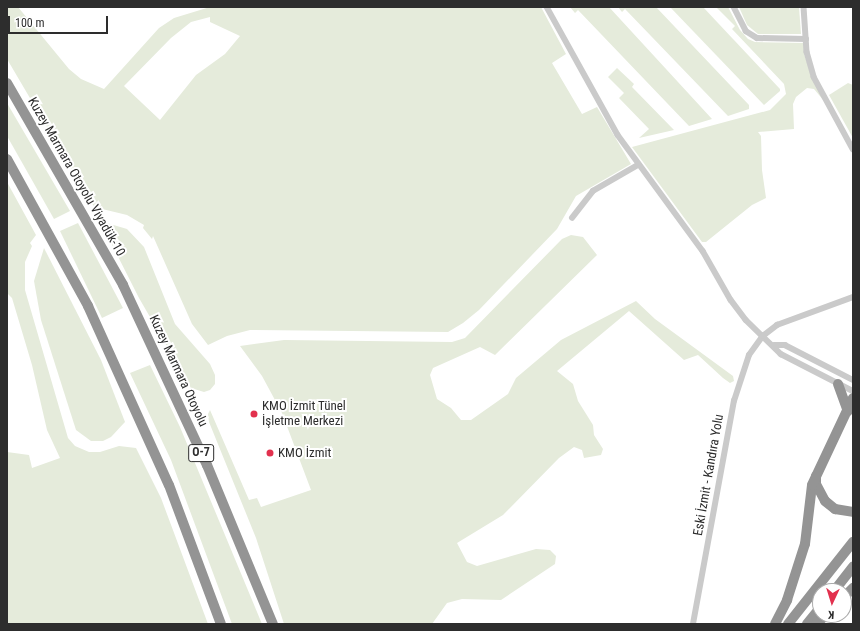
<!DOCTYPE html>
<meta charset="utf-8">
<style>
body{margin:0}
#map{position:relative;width:860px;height:631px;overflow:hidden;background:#fff;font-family:"Roboto Condensed",sans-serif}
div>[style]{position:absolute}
.green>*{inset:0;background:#e5ebdb}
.street>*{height:5.5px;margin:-2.75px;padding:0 2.75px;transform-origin:2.75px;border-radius:2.75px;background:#cacaca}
.highway>*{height:10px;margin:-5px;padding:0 5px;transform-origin:5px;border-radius:5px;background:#949494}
.dots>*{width:11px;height:11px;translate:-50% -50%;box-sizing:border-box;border:2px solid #fff;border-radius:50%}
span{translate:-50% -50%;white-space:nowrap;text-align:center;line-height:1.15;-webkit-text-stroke:4px #fff;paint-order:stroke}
.shield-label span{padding:1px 3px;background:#fff;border:1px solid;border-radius:3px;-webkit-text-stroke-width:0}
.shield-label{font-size:12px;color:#2d2d2d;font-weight:700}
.street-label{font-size:13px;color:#2d2d2d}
.poi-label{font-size:13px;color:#2d2d2d}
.left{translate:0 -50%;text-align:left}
.frame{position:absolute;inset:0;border:8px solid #2d2d2d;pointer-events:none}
.north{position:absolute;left:812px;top:583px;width:40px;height:40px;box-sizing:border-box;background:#fff;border:1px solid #ababab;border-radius:50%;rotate:184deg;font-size:11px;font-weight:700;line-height:16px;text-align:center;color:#2d2d2d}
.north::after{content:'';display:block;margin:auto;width:14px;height:18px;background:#e2314e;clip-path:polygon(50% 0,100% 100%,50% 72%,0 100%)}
.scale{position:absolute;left:8px;top:16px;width:100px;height:18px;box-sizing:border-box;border:2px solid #2d2d2d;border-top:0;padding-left:5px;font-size:12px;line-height:14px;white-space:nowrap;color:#2d2d2d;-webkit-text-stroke:3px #fff;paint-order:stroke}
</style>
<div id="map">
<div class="green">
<div style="clip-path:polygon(evenodd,7px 7px,18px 7px,69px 69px,81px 79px,104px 89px,159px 28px,174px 18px,210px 7px,541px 7px,566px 54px,552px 63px,582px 114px,597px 107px,631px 164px,576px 196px,557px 229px,479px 310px,463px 323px,448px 332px,250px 330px,227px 336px,208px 345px,192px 324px,153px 236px,152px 239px,143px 228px,144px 225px,127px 215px,94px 207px,7px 59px,7px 7px,210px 17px,210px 22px,240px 36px,225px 54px,196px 75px,160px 120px,124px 86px,171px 38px,191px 22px,210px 17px)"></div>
<div style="clip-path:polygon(570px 7px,609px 7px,712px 119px,689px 126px,578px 10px,575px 13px)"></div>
<div style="clip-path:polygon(618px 7px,656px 7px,749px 105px,749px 109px,728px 116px,625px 9px,622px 12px)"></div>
<div style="clip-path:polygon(670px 7px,703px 7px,780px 89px,780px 91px,764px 105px)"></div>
<div style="clip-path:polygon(716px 7px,728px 7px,740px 30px,748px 39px,755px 42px,804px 43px,804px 54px,810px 71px,824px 101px,814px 89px,807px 88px,796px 97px,793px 104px,794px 129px,758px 132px,761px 136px,762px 170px,766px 198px,752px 205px,706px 242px,702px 242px,632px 147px,770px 110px,786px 94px,784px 84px,732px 29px,735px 26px)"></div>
<div style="clip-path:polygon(739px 7px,799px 7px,801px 34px,758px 34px,747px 25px)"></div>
<div style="clip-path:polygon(617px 68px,634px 84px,632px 87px,674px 130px,639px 138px,649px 129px,619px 98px,624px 93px,608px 77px)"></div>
<div style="clip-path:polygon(848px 83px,853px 85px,853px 138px,829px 95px)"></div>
<div style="clip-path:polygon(7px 103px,70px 211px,54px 219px,7px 136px)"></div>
<div style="clip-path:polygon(7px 182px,36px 235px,30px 243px,32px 246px,25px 262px,25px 290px,68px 438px,75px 446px,89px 452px,100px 452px,119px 446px,136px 448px,161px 498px,208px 624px,7px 624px,7px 452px,29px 455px,32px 468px,60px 458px,47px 430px,32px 365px,12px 298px,7px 293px)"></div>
<div style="clip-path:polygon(100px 221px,127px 229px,144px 247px,175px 324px,210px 364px,215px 375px,215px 384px,210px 390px,204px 392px,191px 388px,139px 298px)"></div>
<div style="clip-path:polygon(78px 223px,123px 308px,102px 318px,60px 231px)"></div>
<div style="clip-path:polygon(571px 235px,583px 237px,597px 255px,495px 355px,480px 347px,433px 368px,430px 375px,437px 399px,451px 408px,461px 420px,471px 420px,508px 394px,516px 378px,561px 340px,636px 301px,655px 319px,733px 376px,734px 381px,730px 383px,723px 378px,698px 355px,684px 360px,629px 311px,557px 371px,573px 384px,578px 401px,593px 425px,594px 435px,603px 449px,601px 455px,584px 458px,582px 450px,574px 447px,559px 458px,503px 515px,457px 543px,467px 562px,477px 566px,536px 549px,550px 550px,556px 556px,555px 564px,501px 600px,462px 599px,447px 603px,432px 624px,284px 624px,256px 538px,209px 422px,208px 414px,210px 410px,249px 500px,257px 498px,261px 507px,311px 490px,282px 413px,262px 376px,240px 346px,284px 340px,452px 342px,465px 338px,562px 239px)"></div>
<div style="clip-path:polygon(44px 248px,101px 360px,125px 422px,111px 437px,103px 441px,91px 441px,76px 430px,41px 320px,34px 281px)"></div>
<div style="clip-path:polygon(150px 365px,180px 427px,262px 624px,232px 624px,171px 460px,130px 373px)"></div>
</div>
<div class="street">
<div style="left:547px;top:7px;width:146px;rotate:61deg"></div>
<div style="left:618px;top:135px;width:144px;rotate:53.8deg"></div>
<div style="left:703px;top:251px;width:56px;rotate:60.3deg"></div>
<div style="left:731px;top:300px;width:25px;rotate:53deg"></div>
<div style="left:746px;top:320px;width:49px;rotate:44.2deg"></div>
<div style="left:781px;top:354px;width:81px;rotate:27.2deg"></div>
<div style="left:734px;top:7px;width:27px;rotate:63deg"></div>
<div style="left:746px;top:31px;width:13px;rotate:32deg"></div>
<div style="left:757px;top:38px;width:49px;rotate:1.2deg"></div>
<div style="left:804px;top:7px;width:45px;rotate:86.2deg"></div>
<div style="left:807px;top:52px;width:26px;rotate:74deg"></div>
<div style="left:814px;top:77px;width:82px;rotate:61.6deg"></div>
<div style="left:572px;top:218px;width:34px;rotate:-52deg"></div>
<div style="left:593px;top:191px;width:52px;rotate:-30deg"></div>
<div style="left:774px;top:345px;width:11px"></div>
<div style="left:785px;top:345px;width:76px;rotate:27.2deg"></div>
<div style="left:693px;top:624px;width:227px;rotate:-79.6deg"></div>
<div style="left:734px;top:401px;width:48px;rotate:-71.9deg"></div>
<div style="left:749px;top:355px;width:24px;rotate:-54deg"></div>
<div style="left:763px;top:336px;width:18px;rotate:-38deg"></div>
<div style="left:777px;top:325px;width:81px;rotate:-20.2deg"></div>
</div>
<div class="highway">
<div style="left:7px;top:83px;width:233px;rotate:60.1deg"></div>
<div style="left:123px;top:285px;width:199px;rotate:65deg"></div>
<div style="left:207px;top:465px;width:172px;rotate:67.5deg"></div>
<div style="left:7px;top:159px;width:168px;rotate:61.1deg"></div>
<div style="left:88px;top:306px;width:196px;rotate:65.7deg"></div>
<div style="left:169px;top:485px;width:148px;rotate:69.5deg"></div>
<div style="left:838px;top:384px;width:29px;rotate:70deg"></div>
<div style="left:816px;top:476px;width:8px;rotate:90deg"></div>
<div style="left:816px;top:484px;width:19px;rotate:62deg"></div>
<div style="left:825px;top:501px;width:13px;rotate:39deg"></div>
<div style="left:835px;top:509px;width:18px;rotate:9deg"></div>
<div style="left:834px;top:591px;width:31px;rotate:-52deg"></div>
<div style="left:844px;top:597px;width:13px;rotate:-45deg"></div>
<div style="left:775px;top:624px;width:27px;rotate:-63deg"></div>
<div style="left:787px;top:600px;width:59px;rotate:-72.2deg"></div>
<div style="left:805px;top:544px;width:59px;rotate:-83.2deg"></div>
<div style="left:812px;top:485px;width:96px;rotate:-64.8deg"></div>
<div style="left:788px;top:624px;width:105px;rotate:-51.6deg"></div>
<div style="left:807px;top:624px;width:21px;rotate:-51deg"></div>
<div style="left:816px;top:624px;width:13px;rotate:-42deg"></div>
</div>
<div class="dots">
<div style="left:254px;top:414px;background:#e2314e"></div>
<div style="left:270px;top:453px;background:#e2314e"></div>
</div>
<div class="shield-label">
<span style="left:201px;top:453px">O-7</span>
</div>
<div class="street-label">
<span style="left:76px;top:177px;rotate:60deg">Kuzey Marmara Otoyolu Viyadük-10</span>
<span style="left:178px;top:371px;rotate:65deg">Kuzey Marmara Otoyolu</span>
<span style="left:709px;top:475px;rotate:-80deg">Eski İzmit - Kandıra Yolu</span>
</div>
<div class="poi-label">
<span class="left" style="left:262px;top:414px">KMO İzmit Tünel<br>İşletme Merkezi</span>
<span class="left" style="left:278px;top:453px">KMO İzmit</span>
</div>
<div class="frame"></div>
<div class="north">K</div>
<div class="scale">100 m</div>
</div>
